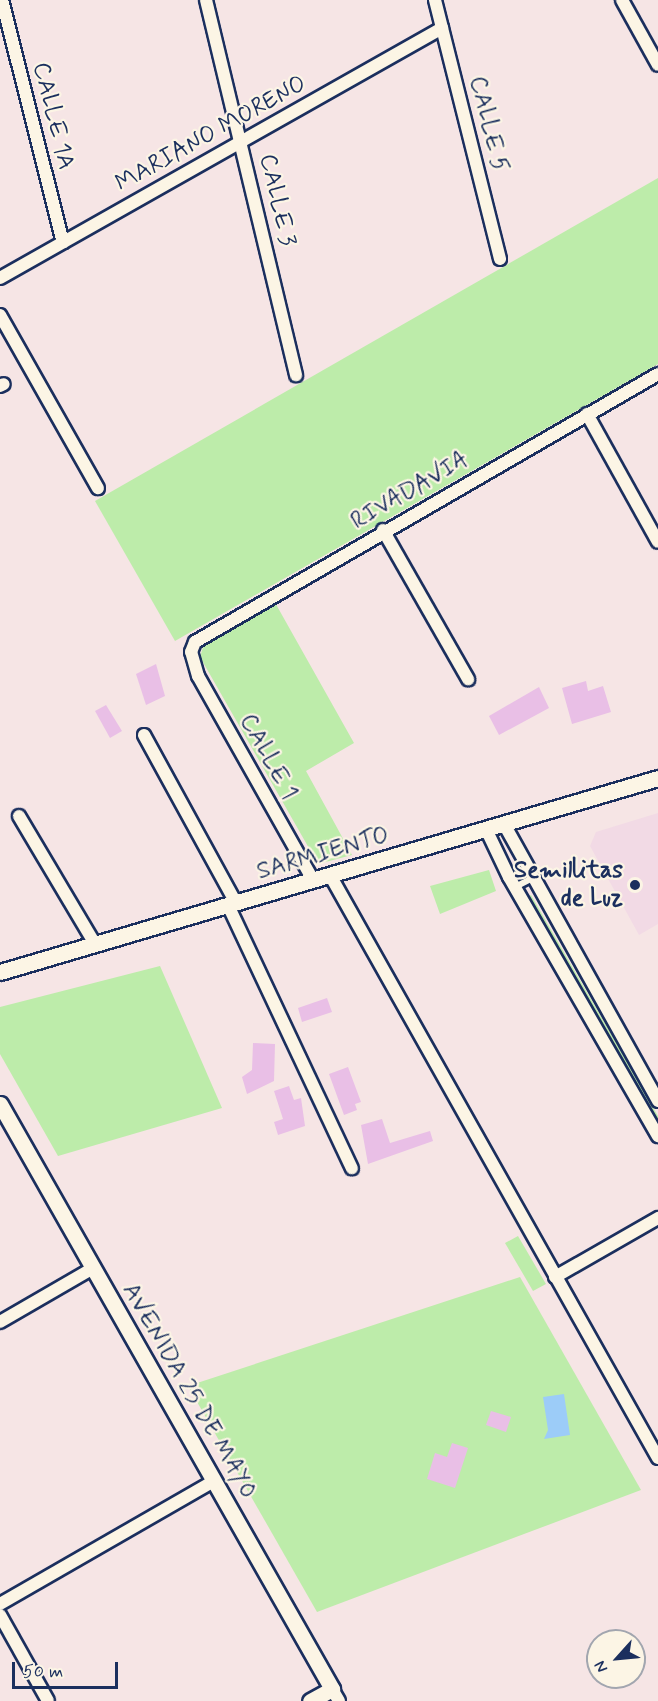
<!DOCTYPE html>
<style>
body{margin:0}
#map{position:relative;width:658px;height:1701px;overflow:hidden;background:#f6e5e5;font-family:Mynerve,sans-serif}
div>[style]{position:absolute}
.built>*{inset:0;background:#f2dae5}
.green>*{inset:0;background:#bdecaa}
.water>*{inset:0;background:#9cccf8}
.building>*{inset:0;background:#e9bfe6}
.roads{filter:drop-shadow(2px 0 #1b2f5e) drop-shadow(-2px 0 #1b2f5e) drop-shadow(0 2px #1b2f5e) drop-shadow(0 -2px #1b2f5e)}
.service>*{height:6px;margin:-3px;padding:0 3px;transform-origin:3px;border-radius:3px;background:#fcf5e5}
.minor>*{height:12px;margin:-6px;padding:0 6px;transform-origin:6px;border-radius:6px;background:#fcf5e5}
.tertiary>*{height:15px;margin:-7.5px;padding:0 7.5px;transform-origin:7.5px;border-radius:7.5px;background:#fcf5e5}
.dots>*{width:16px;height:16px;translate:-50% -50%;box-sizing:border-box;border:3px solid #fcf5e5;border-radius:50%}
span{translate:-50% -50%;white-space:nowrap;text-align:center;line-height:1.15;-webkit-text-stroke:4.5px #fcf5e5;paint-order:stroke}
.street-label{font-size:24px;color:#1b2f5e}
.poi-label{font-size:24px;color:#1b2f5e;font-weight:700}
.right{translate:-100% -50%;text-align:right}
.north{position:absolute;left:586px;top:1629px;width:60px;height:60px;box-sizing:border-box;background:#fcf5e5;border:2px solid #a2a6af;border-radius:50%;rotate:243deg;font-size:16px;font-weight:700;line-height:24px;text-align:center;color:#1b2f5e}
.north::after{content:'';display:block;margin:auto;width:21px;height:27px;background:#1b2f5e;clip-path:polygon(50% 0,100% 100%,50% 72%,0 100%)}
.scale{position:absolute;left:12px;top:1662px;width:106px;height:27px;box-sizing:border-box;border:3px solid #1b2f5e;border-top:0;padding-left:8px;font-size:18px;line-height:21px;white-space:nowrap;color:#1b2f5e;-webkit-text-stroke:4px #fcf5e5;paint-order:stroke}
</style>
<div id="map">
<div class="built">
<div style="clip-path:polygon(658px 813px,658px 924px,639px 935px,590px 846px,596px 832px)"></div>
</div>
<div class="green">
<div style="clip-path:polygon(658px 178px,658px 364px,175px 641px,95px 501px)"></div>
<div style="clip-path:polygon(273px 599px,354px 743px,306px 771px,352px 855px,318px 864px,200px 657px,206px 637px)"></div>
<div style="clip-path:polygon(489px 870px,496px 891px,440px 914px,430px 886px)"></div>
<div style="clip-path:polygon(531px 895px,658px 1116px,658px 1123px,529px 896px)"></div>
<div style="clip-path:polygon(160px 966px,222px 1108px,58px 1156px,0 1054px,0 1007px)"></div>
<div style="clip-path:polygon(518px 1236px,546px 1284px,533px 1291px,505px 1243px)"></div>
<div style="clip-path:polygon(520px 1277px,641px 1490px,317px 1612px,188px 1386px)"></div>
</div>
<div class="water">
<div style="clip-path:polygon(564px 1394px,570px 1435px,544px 1439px,548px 1430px,543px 1397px)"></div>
</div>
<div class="building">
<div style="clip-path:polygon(156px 664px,165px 696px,146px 705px,136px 674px)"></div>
<div style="clip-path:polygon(586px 681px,588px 691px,603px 686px,611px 712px,572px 724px,562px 688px)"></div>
<div style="clip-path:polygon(539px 687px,549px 708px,499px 735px,489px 716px)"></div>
<div style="clip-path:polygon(106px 705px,122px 731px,110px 738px,95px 711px)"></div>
<div style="clip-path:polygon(327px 998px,332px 1012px,302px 1022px,298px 1008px)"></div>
<div style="clip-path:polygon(253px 1043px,275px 1044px,274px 1081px,247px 1094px,242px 1077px,252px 1070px)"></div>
<div style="clip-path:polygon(348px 1067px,361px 1102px,355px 1104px,357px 1110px,344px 1115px,329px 1074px)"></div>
<div style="clip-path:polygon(289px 1086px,294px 1100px,301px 1098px,305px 1126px,278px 1135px,274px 1122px,283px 1119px,274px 1091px)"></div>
<div style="clip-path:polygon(382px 1119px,390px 1143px,430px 1131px,433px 1141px,368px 1164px,361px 1125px)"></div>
<div style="clip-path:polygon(491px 1411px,511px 1417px,506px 1432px,486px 1425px)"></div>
<div style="clip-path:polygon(452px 1443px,468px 1448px,455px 1488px,427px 1479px,435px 1453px,447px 1457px)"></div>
</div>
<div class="roads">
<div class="service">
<div style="left:515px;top:887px;width:18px;rotate:-27deg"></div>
</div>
<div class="minor">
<div style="left:2px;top:0;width:250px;rotate:75.9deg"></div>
<div style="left:206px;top:0;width:386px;rotate:76.5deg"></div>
<div style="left:435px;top:0;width:267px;rotate:75.9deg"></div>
<div style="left:622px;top:0;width:74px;rotate:61deg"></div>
<div style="left:0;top:278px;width:508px;rotate:-29.49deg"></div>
<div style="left:0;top:315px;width:199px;rotate:60.5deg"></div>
<div style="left:0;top:386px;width:4px;rotate:-27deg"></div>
<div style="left:587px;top:414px;width:146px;rotate:61deg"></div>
<div style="left:383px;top:530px;width:172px;rotate:60.3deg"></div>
<div style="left:144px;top:735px;width:192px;rotate:61.3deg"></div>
<div style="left:19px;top:816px;width:149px;rotate:59.3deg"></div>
<div style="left:504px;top:824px;width:317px;rotate:60.9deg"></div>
<div style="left:486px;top:829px;width:53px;rotate:64.4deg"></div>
<div style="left:509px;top:877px;width:299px;rotate:60.1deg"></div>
<div style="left:330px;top:875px;width:669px;rotate:60.64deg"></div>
<div style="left:313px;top:880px;width:234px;rotate:-119.4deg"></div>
<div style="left:198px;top:676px;width:25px;rotate:-106deg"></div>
<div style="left:191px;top:652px;width:11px;rotate:-68deg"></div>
<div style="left:195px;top:642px;width:535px;rotate:-30.06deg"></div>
<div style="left:228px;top:905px;width:291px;rotate:64.8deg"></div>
<div style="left:555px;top:1277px;width:119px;rotate:-29.8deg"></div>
<div style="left:0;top:1322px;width:108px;rotate:-30.1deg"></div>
<div style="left:0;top:1604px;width:247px;rotate:-29.9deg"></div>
<div style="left:0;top:1615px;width:98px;rotate:60.8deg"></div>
<div style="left:332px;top:1689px;width:14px;rotate:60deg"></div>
</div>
<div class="tertiary">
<div style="left:0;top:972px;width:686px;rotate:-16.43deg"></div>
<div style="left:0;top:1104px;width:673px;rotate:60.42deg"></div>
<div style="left:332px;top:1689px;width:25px;rotate:151deg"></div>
</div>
</div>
<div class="dots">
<div style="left:635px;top:885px;background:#1b2f5e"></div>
</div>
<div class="street-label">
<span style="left:53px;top:116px;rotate:76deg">CALLE 1A</span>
<span style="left:488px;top:124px;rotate:76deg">CALLE 5</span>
<span style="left:211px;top:134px;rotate:-29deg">MARIANO MORENO</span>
<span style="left:277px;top:200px;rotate:77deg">CALLE 3</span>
<span style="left:410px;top:491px;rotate:-30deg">RIVADAVIA</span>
<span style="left:268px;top:757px;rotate:61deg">CALLE 1</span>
<span style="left:323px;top:854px;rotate:-16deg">SARMIENTO</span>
<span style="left:189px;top:1391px;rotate:60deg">AVENIDA 25 DE MAYO</span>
</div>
<div class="poi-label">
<span class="right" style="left:623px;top:885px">Semillitas<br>de Luz</span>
</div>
<div class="north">N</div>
<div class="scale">50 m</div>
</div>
